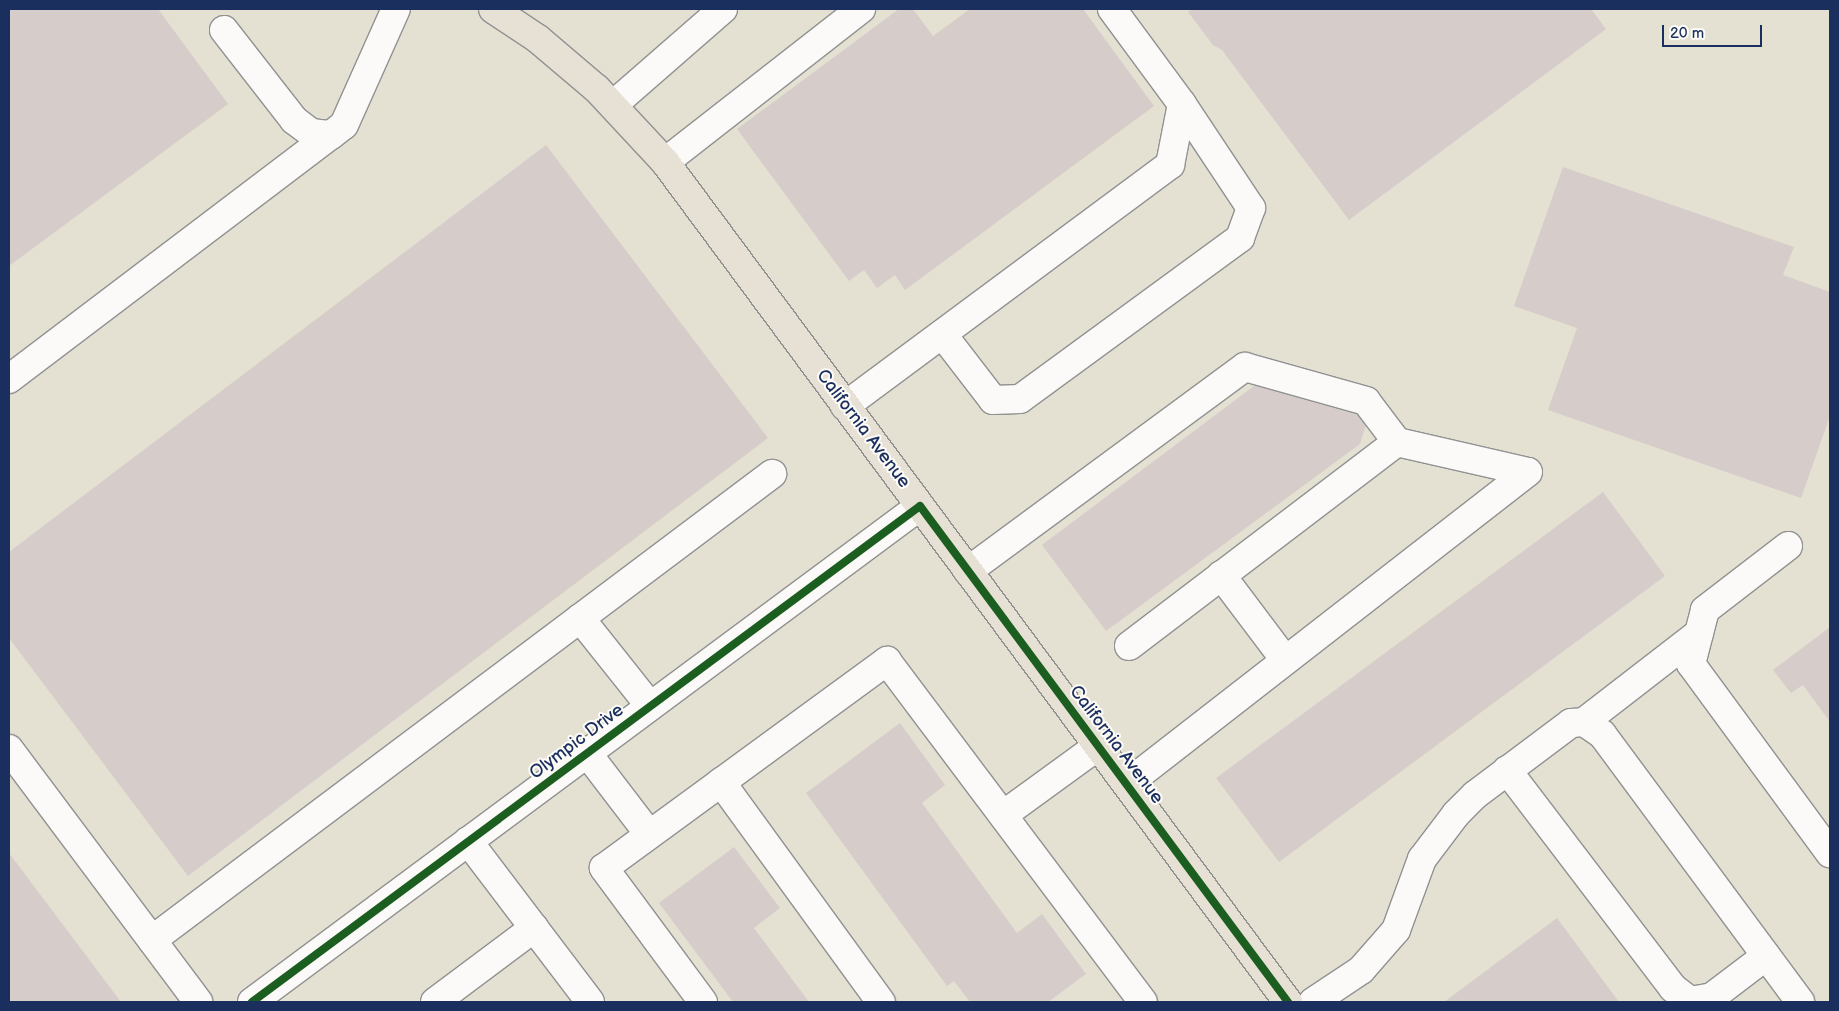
<!DOCTYPE html>
<style>
body{margin:0}
#map{position:relative;width:1839px;height:1011px;overflow:hidden;background:#e4e1d2;font-family:"Balsamiq Sans",sans-serif}
div>[style]{position:absolute}
.building>*{inset:0;background:#d6ccca}
.roads{filter:drop-shadow(1px 0 #909292) drop-shadow(-1px 0 #909292) drop-shadow(0 1px #909292) drop-shadow(0 -1px #909292)}
.minor>*{height:28px;margin:-14px;padding:0 14px;transform-origin:14px;border-radius:14px;background:#fbfaf8}
.major>*{height:28px;margin:-14px;padding:0 14px;transform-origin:14px;border-radius:14px;background:#e7e1d5}
.cycleway>*{height:8px;margin:-4px;padding:0 4px;transform-origin:4px;border-radius:4px;background:#1b5e20}
span{translate:-50% -50%;white-space:nowrap;text-align:center;line-height:1.15;-webkit-text-stroke:4px #fdfcf7;paint-order:stroke}
.street-label{font-size:18px;color:#1b2f5e}
.frame{position:absolute;inset:0;border:10px solid #1b2f5e;pointer-events:none}
.scale{position:absolute;left:1662px;top:25px;width:100px;height:22px;box-sizing:border-box;border:2px solid #1b2f5e;border-top:0;padding-left:6px;font-size:15px;line-height:18px;white-space:nowrap;color:#1b2f5e;-webkit-text-stroke:4px #fdfcf7;paint-order:stroke}
</style>
<div id="map">
<div class="building">
<div style="clip-path:polygon(9px 9px,158px 9px,228px 104px,9px 266px)"></div>
<div style="clip-path:polygon(899px 9px,913px 9px,933px 36px,970px 9px,1083px 9px,1154px 106px,905px 290px,895px 275px,877px 288px,864px 270px,849px 281px,737px 129px)"></div>
<div style="clip-path:polygon(1192px 9px,1591px 9px,1606px 29px,1349px 220px,1222px 50px,1213px 45px,1188px 12px)"></div>
<div style="clip-path:polygon(546px 145px,768px 438px,188px 876px,9px 638px,9px 552px)"></div>
<div style="clip-path:polygon(1563px 167px,1794px 247px,1783px 275px,1830px 292px,1830px 416px,1801px 498px,1548px 410px,1577px 328px,1514px 306px)"></div>
<div style="clip-path:polygon(1262px 380px,1370px 412px,1360px 444px,1106px 631px,1042px 545px)"></div>
<div style="clip-path:polygon(1603px 492px,1665px 576px,1279px 862px,1216px 778px)"></div>
<div style="clip-path:polygon(1830px 627px,1830px 722px,1803px 685px,1791px 693px,1773px 670px)"></div>
<div style="clip-path:polygon(900px 723px,945px 785px,922px 803px,1017px 933px,1042px 914px,1086px 974px,1048px 1002px,970px 1002px,954px 981px,947px 986px,806px 793px)"></div>
<div style="clip-path:polygon(734px 847px,780px 908px,754px 928px,809px 1002px,733px 1002px,659px 903px)"></div>
<div style="clip-path:polygon(9px 853px,121px 1002px,9px 1002px)"></div>
<div style="clip-path:polygon(1557px 918px,1619px 1002px,1444px 1002px)"></div>
</div>
<div class="roads">
<div class="minor">
<div style="left:224px;top:30px;width:114px;rotate:52.1deg"></div>
<div style="left:294px;top:120px;width:21px;rotate:37deg"></div>
<div style="left:311px;top:133px;width:20px;rotate:6deg"></div>
<div style="left:331px;top:135px;width:16px;rotate:-38deg"></div>
<div style="left:344px;top:125px;width:127px;rotate:-65.9deg"></div>
<div style="left:613px;top:105px;width:146px;rotate:-41.1deg"></div>
<div style="left:665px;top:162px;width:249px;rotate:-38deg"></div>
<div style="left:943px;top:335px;width:82px;rotate:52.4deg"></div>
<div style="left:993px;top:400px;width:27px;rotate:-2deg"></div>
<div style="left:1020px;top:399px;width:273px;rotate:-36.2deg"></div>
<div style="left:1240px;top:238px;width:32px;rotate:-70deg"></div>
<div style="left:1251px;top:208px;width:125px;rotate:-123.6deg"></div>
<div style="left:9px;top:379px;width:404px;rotate:-37.2deg"></div>
<div style="left:845px;top:406px;width:405px;rotate:-36.6deg"></div>
<div style="left:1170px;top:165px;width:62px;rotate:-78.9deg"></div>
<div style="left:1182px;top:104px;width:118px;rotate:-126.4deg"></div>
<div style="left:1788px;top:546px;width:105px;rotate:142.4deg"></div>
<div style="left:1705px;top:610px;width:56px;rotate:104.5deg"></div>
<div style="left:1691px;top:664px;width:235px;rotate:53.7deg"></div>
<div style="left:968px;top:571px;width:344px;rotate:-36.4deg"></div>
<div style="left:1245px;top:367px;width:126px;rotate:15.7deg"></div>
<div style="left:1366px;top:401px;width:51px;rotate:52.9deg"></div>
<div style="left:1397px;top:442px;width:134px;rotate:12.9deg"></div>
<div style="left:1528px;top:472px;width:508px;rotate:142.12deg"></div>
<div style="left:1221px;top:575px;width:106px;rotate:53deg"></div>
<div style="left:580px;top:618px;width:112px;rotate:51.5deg"></div>
<div style="left:1129px;top:646px;width:337px;rotate:-37.3deg"></div>
<div style="left:1584px;top:722px;width:145px;rotate:-37.7deg"></div>
<div style="left:9px;top:749px;width:316px;rotate:53.2deg"></div>
<div style="left:587px;top:753px;width:102px;rotate:52.6deg"></div>
<div style="left:1507px;top:770px;width:274px;rotate:52.7deg"></div>
<div style="left:1673px;top:988px;width:21px;rotate:37deg"></div>
<div style="left:1690px;top:1001px;width:22px;rotate:-10deg"></div>
<div style="left:1712px;top:997px;width:68px;rotate:-37.2deg"></div>
<div style="left:721px;top:782px;width:272px;rotate:54deg"></div>
<div style="left:1003px;top:815px;width:117px;rotate:-36deg"></div>
<div style="left:468px;top:841px;width:202px;rotate:52.8deg"></div>
<div style="left:152px;top:940px;width:776px;rotate:-36.93deg"></div>
<div style="left:252px;top:1002px;width:832px;rotate:-36.59deg"></div>
<div style="left:435px;top:1002px;width:124px;rotate:-36.8deg"></div>
<div style="left:703px;top:1002px;width:167px;rotate:-126.5deg"></div>
<div style="left:604px;top:868px;width:351px;rotate:-36.2deg"></div>
<div style="left:887px;top:661px;width:426px;rotate:53.1deg"></div>
<div style="left:1313px;top:1002px;width:58px;rotate:-33.7deg"></div>
<div style="left:1361px;top:970px;width:53px;rotate:-48.8deg"></div>
<div style="left:1396px;top:930px;width:76px;rotate:-69.9deg"></div>
<div style="left:1422px;top:859px;width:56px;rotate:-52.9deg"></div>
<div style="left:1456px;top:814px;width:27px;rotate:-45deg"></div>
<div style="left:1475px;top:795px;width:120px;rotate:-36.9deg"></div>
<div style="left:1571px;top:723px;width:13px;rotate:-4deg"></div>
<div style="left:1584px;top:722px;width:22px;rotate:34deg"></div>
<div style="left:1602px;top:734px;width:333px;rotate:53.5deg"></div>
</div>
<div class="major">
<div style="left:493px;top:9px;width:54px;rotate:33.7deg"></div>
<div style="left:538px;top:39px;width:77px;rotate:40.3deg"></div>
<div style="left:597px;top:89px;width:100px;rotate:47deg"></div>
<div style="left:665px;top:162px;width:1046px;rotate:53.44deg"></div>
</div>
</div>
<div class="cycleway">
<div style="left:252px;top:1002px;width:832px;rotate:-36.59deg"></div>
<div style="left:920px;top:506px;width:618px;rotate:53.43deg"></div>
</div>
<div class="street-label">
<span style="left:863px;top:429px;rotate:53deg">California Avenue</span>
<span style="left:577px;top:742px;rotate:-37deg">Olympic Drive</span>
<span style="left:1116px;top:745px;rotate:53deg">California Avenue</span>
</div>
<div class="frame"></div>
<div class="scale">20 m</div>
</div>
